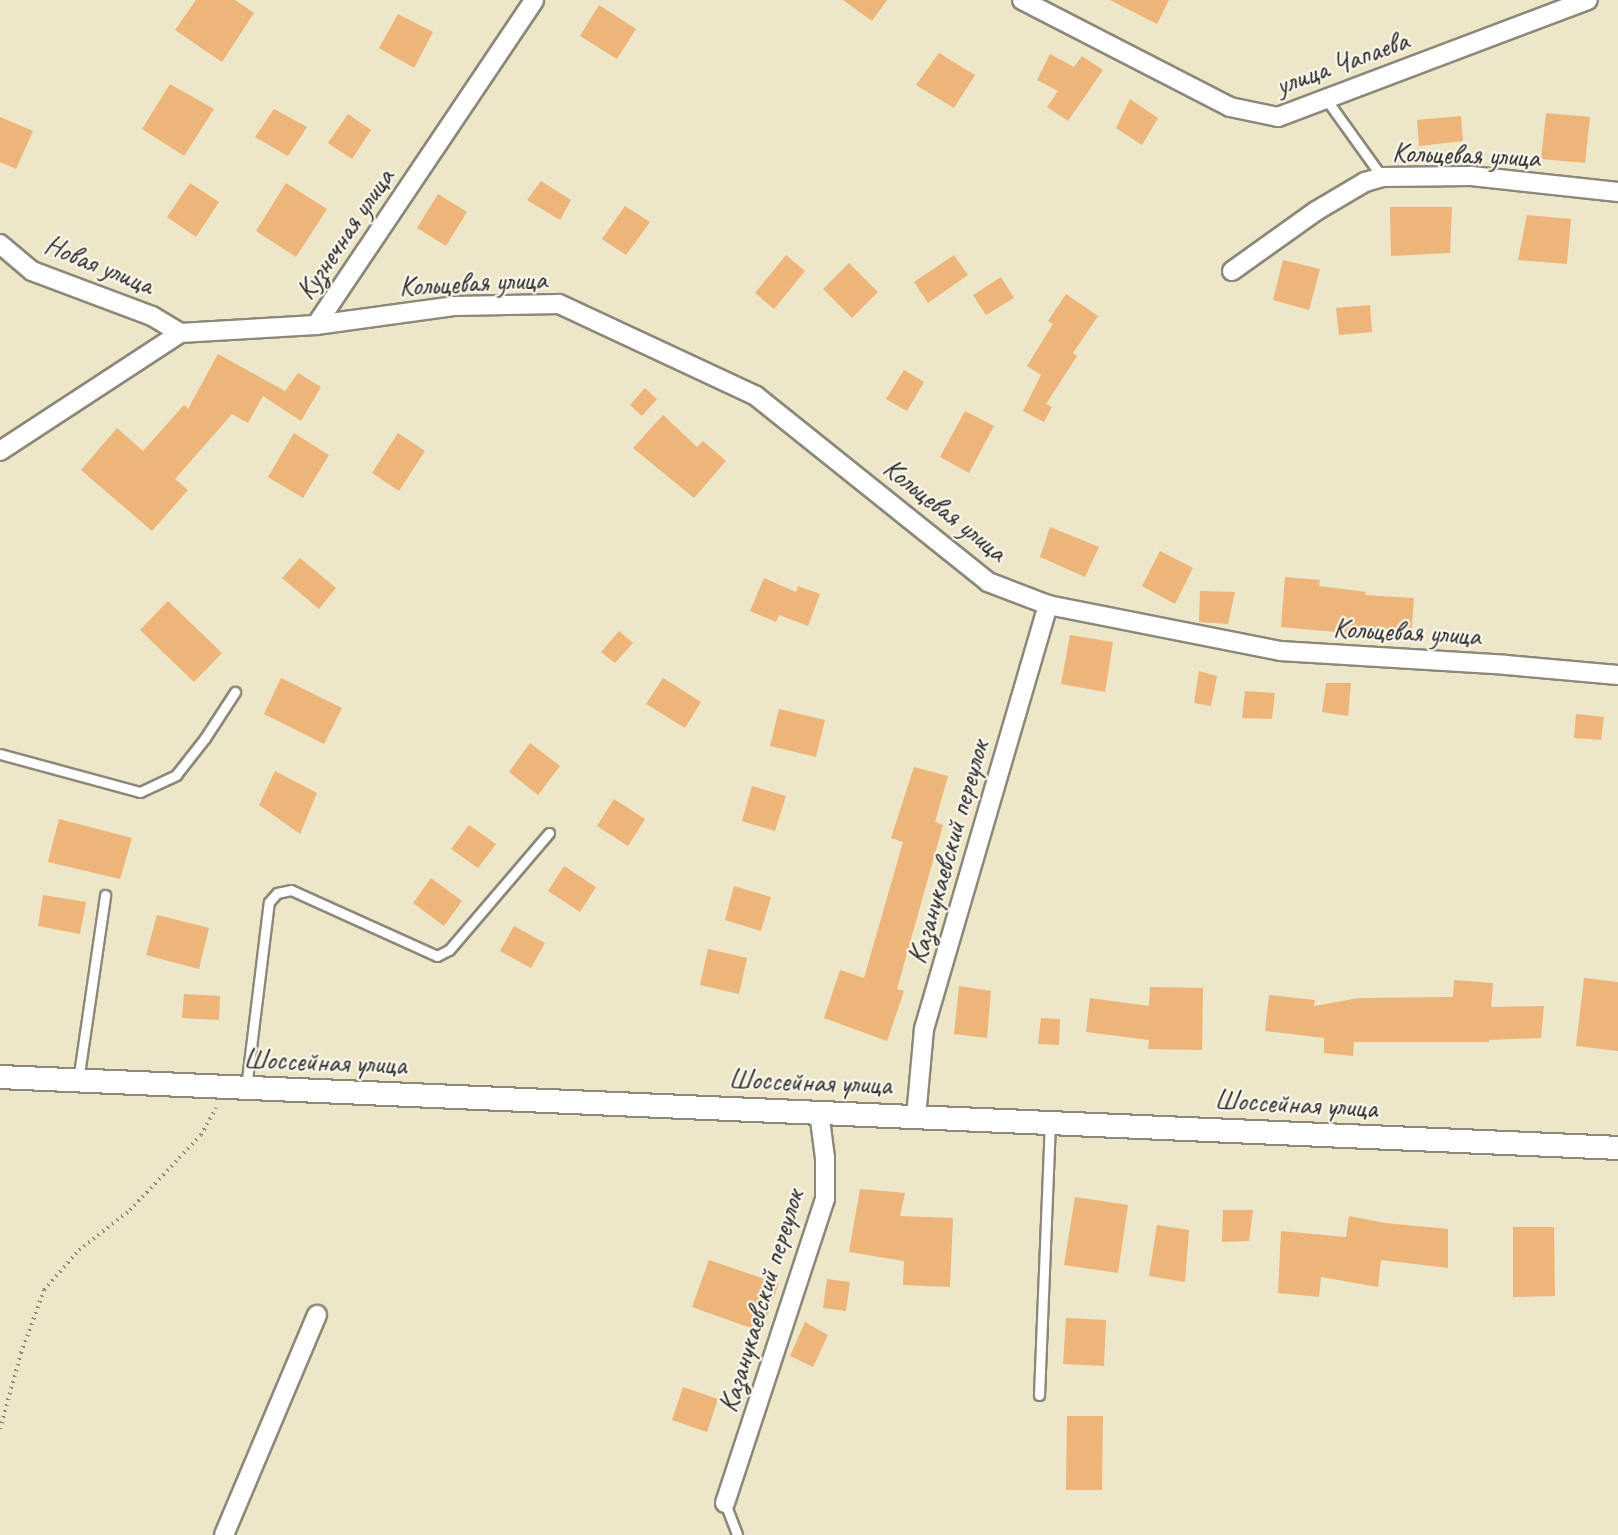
<!DOCTYPE html>
<meta charset="utf-8">
<style>
body{margin:0}
#map{position:relative;width:1618px;height:1535px;overflow:hidden;background:#eee6c8;font-family:Caveat,sans-serif}
div>[style]{position:absolute}
.building>*{inset:0;background:#edb579}
.path>*{height:4px;margin-top:-2px;transform-origin:0;background:repeating-linear-gradient(90deg,#8c887a 0 1.5px,transparent 0 6px)}
.roads{filter:drop-shadow(2px 0 #8c887a) drop-shadow(-2px 0 #8c887a) drop-shadow(0 2px #8c887a) drop-shadow(0 -2px #8c887a)}
.service>*{height:9px;margin:-4.5px;padding:0 4.5px;transform-origin:4.5px;border-radius:4.5px;background:#fff}
.minor>*{height:18px;margin:-9px;padding:0 9px;transform-origin:9px;border-radius:9px;background:#fff}
.tertiary>*{height:22px;margin:-11px;padding:0 11px;transform-origin:11px;border-radius:11px;background:#fff}
span{translate:-50% -50%;white-space:nowrap;text-align:center;line-height:1.15;-webkit-text-stroke:4.5px #fbf7ec;paint-order:stroke}
.street-label{font-size:28px;color:#2b2b2b}
</style>
<div id="map">
<div class="building">
<div style="clip-path:polygon(196px 0,235px 0,254px 13px,222px 62px,175px 30px)"></div>
<div style="clip-path:polygon(843px 0,887px 0,872px 21px)"></div>
<div style="clip-path:polygon(1110px 0,1169px 0,1157px 24px)"></div>
<div style="clip-path:polygon(599px 5px,636px 29px,617px 59px,580px 36px)"></div>
<div style="clip-path:polygon(398px 14px,433px 32px,414px 68px,379px 48px)"></div>
<div style="clip-path:polygon(939px 53px,975px 75px,954px 108px,916px 85px)"></div>
<div style="clip-path:polygon(1050px 54px,1074px 67px,1082px 56px,1103px 70px,1068px 121px,1047px 107px,1058px 91px,1037px 80px)"></div>
<div style="clip-path:polygon(170px 84px,214px 109px,184px 156px,142px 129px)"></div>
<div style="clip-path:polygon(1130px 99px,1158px 118px,1142px 145px,1116px 128px)"></div>
<div style="clip-path:polygon(274px 109px,307px 127px,288px 156px,255px 137px)"></div>
<div style="clip-path:polygon(1546px 113px,1590px 117px,1585px 163px,1541px 159px)"></div>
<div style="clip-path:polygon(348px 114px,371px 130px,352px 159px,328px 143px)"></div>
<div style="clip-path:polygon(1461px 116px,1463px 141px,1419px 146px,1417px 120px)"></div>
<div style="clip-path:polygon(0 117px,33px 131px,16px 169px,0 162px)"></div>
<div style="clip-path:polygon(541px 181px,571px 200px,560px 220px,527px 200px)"></div>
<div style="clip-path:polygon(190px 183px,219px 202px,196px 237px,167px 217px)"></div>
<div style="clip-path:polygon(286px 183px,327px 209px,296px 257px,256px 231px)"></div>
<div style="clip-path:polygon(438px 194px,467px 212px,446px 246px,417px 228px)"></div>
<div style="clip-path:polygon(625px 206px,650px 222px,626px 255px,602px 239px)"></div>
<div style="clip-path:polygon(1390px 207px,1452px 207px,1450px 253px,1391px 256px)"></div>
<div style="clip-path:polygon(1527px 215px,1571px 219px,1567px 264px,1518px 260px)"></div>
<div style="clip-path:polygon(786px 255px,805px 271px,774px 309px,755px 293px)"></div>
<div style="clip-path:polygon(954px 255px,968px 275px,928px 303px,914px 282px)"></div>
<div style="clip-path:polygon(1283px 260px,1320px 269px,1309px 310px,1273px 300px)"></div>
<div style="clip-path:polygon(849px 263px,878px 292px,852px 318px,823px 289px)"></div>
<div style="clip-path:polygon(1001px 277px,1014px 298px,986px 315px,973px 295px)"></div>
<div style="clip-path:polygon(1066px 294px,1098px 316px,1073px 353px,1077px 356px,1046px 404px,1052px 407px,1044px 422px,1023px 411px,1041px 375px,1027px 366px,1053px 324px,1048px 321px)"></div>
<div style="clip-path:polygon(1370px 305px,1372px 332px,1339px 335px,1336px 308px)"></div>
<div style="clip-path:polygon(218px 354px,285px 391px,298px 373px,321px 387px,301px 421px,263px 396px,248px 423px,232px 414px,175px 479px,188px 490px,152px 531px,81px 470px,117px 428px,143px 451px,184px 405px,188px 409px)"></div>
<div style="clip-path:polygon(904px 370px,924px 382px,907px 411px,886px 399px)"></div>
<div style="clip-path:polygon(645px 388px,657px 399px,642px 416px,630px 405px)"></div>
<div style="clip-path:polygon(965px 411px,994px 426px,969px 473px,940px 457px)"></div>
<div style="clip-path:polygon(663px 415px,697px 447px,703px 441px,726px 461px,694px 498px,633px 448px)"></div>
<div style="clip-path:polygon(294px 433px,329px 455px,303px 498px,268px 477px)"></div>
<div style="clip-path:polygon(398px 433px,425px 451px,399px 491px,372px 473px)"></div>
<div style="clip-path:polygon(1050px 527px,1099px 547px,1085px 577px,1040px 557px)"></div>
<div style="clip-path:polygon(1160px 551px,1193px 568px,1175px 604px,1142px 586px)"></div>
<div style="clip-path:polygon(300px 558px,336px 588px,319px 609px,282px 578px)"></div>
<div style="clip-path:polygon(1285px 577px,1320px 580px,1319px 586px,1366px 592px,1365px 595px,1414px 598px,1411px 639px,1281px 627px)"></div>
<div style="clip-path:polygon(764px 578px,796px 592px,798px 586px,820px 594px,808px 626px,779px 615px,776px 622px,750px 611px)"></div>
<div style="clip-path:polygon(1200px 591px,1235px 592px,1228px 624px,1199px 622px)"></div>
<div style="clip-path:polygon(168px 601px,222px 653px,194px 682px,140px 630px)"></div>
<div style="clip-path:polygon(619px 631px,633px 643px,615px 663px,601px 652px)"></div>
<div style="clip-path:polygon(1070px 635px,1113px 642px,1105px 692px,1061px 684px)"></div>
<div style="clip-path:polygon(1199px 671px,1217px 676px,1211px 706px,1194px 703px)"></div>
<div style="clip-path:polygon(281px 678px,342px 708px,324px 744px,264px 714px)"></div>
<div style="clip-path:polygon(663px 678px,701px 702px,685px 728px,646px 704px)"></div>
<div style="clip-path:polygon(1326px 683px,1351px 683px,1348px 716px,1322px 712px)"></div>
<div style="clip-path:polygon(1245px 691px,1275px 693px,1272px 719px,1242px 718px)"></div>
<div style="clip-path:polygon(779px 709px,825px 720px,816px 757px,770px 746px)"></div>
<div style="clip-path:polygon(1576px 714px,1604px 717px,1601px 740px,1574px 738px)"></div>
<div style="clip-path:polygon(530px 743px,560px 766px,538px 795px,509px 772px)"></div>
<div style="clip-path:polygon(914px 767px,948px 776px,935px 822px,943px 825px,897px 989px,904px 991px,887px 1041px,824px 1018px,840px 970px,864px 978px,903px 842px,891px 838px)"></div>
<div style="clip-path:polygon(275px 771px,317px 793px,300px 834px,259px 805px)"></div>
<div style="clip-path:polygon(752px 786px,786px 796px,775px 831px,742px 821px)"></div>
<div style="clip-path:polygon(614px 799px,645px 819px,628px 846px,597px 826px)"></div>
<div style="clip-path:polygon(59px 819px,132px 838px,120px 879px,48px 862px)"></div>
<div style="clip-path:polygon(469px 825px,496px 844px,478px 868px,451px 849px)"></div>
<div style="clip-path:polygon(564px 866px,596px 887px,580px 912px,548px 891px)"></div>
<div style="clip-path:polygon(431px 878px,462px 901px,444px 926px,413px 903px)"></div>
<div style="clip-path:polygon(734px 886px,771px 897px,761px 931px,725px 920px)"></div>
<div style="clip-path:polygon(43px 895px,86px 902px,80px 934px,38px 926px)"></div>
<div style="clip-path:polygon(157px 915px,209px 928px,199px 969px,146px 955px)"></div>
<div style="clip-path:polygon(514px 926px,545px 943px,531px 968px,500px 951px)"></div>
<div style="clip-path:polygon(708px 949px,747px 958px,739px 994px,700px 985px)"></div>
<div style="clip-path:polygon(1584px 978px,1618px 982px,1618px 1051px,1576px 1046px)"></div>
<div style="clip-path:polygon(1454px 980px,1493px 983px,1491px 1007px,1544px 1006px,1541px 1038px,1489px 1040px,1489px 1042px,1354px 1042px,1353px 1056px,1324px 1053px,1324px 1038px,1265px 1031px,1269px 995px,1315px 1000px,1314px 1006px,1359px 998px,1453px 997px)"></div>
<div style="clip-path:polygon(959px 986px,991px 991px,987px 1038px,954px 1034px)"></div>
<div style="clip-path:polygon(1150px 987px,1203px 988px,1202px 1050px,1148px 1049px,1149px 1040px,1086px 1032px,1090px 998px,1149px 1006px)"></div>
<div style="clip-path:polygon(184px 994px,220px 996px,219px 1020px,182px 1018px)"></div>
<div style="clip-path:polygon(1041px 1018px,1060px 1019px,1059px 1045px,1038px 1044px)"></div>
<div style="clip-path:polygon(860px 1189px,905px 1193px,900px 1216px,953px 1218px,950px 1287px,903px 1285px,904px 1261px,849px 1252px)"></div>
<div style="clip-path:polygon(1075px 1197px,1128px 1205px,1118px 1273px,1064px 1265px)"></div>
<div style="clip-path:polygon(1223px 1210px,1253px 1210px,1249px 1241px,1222px 1242px)"></div>
<div style="clip-path:polygon(1349px 1216px,1385px 1223px,1448px 1229px,1448px 1268px,1381px 1260px,1378px 1287px,1321px 1277px,1319px 1297px,1278px 1293px,1281px 1231px,1346px 1237px)"></div>
<div style="clip-path:polygon(1157px 1225px,1189px 1230px,1185px 1282px,1149px 1276px)"></div>
<div style="clip-path:polygon(1513px 1227px,1554px 1227px,1555px 1296px,1513px 1297px)"></div>
<div style="clip-path:polygon(709px 1260px,779px 1284px,772px 1301px,762px 1300px,771px 1305px,762px 1332px,692px 1307px)"></div>
<div style="clip-path:polygon(827px 1279px,850px 1282px,846px 1311px,823px 1308px)"></div>
<div style="clip-path:polygon(1066px 1318px,1106px 1320px,1104px 1366px,1063px 1364px)"></div>
<div style="clip-path:polygon(805px 1322px,828px 1335px,813px 1367px,790px 1356px)"></div>
<div style="clip-path:polygon(683px 1387px,718px 1399px,707px 1432px,672px 1420px)"></div>
<div style="clip-path:polygon(1067px 1416px,1103px 1416px,1102px 1490px,1066px 1490px)"></div>
</div>
<div class="path">
<div style="left:0;top:1429px;width:79px;rotate:-74.6deg"></div>
<div style="left:21px;top:1353px;width:67px;rotate:-69.9deg"></div>
<div style="left:44px;top:1290px;width:53px;rotate:-48.8deg"></div>
<div style="left:79px;top:1250px;width:65px;rotate:-38.1deg"></div>
<div style="left:130px;top:1210px;width:103px;rotate:-46.6deg"></div>
<div style="left:201px;top:1135px;width:31px;rotate:-61deg"></div>
</div>
<div class="roads">
<div class="service">
<div style="left:1326px;top:99px;width:96px;rotate:54.3deg"></div>
<div style="left:0;top:754px;width:145px;rotate:15.2deg"></div>
<div style="left:140px;top:792px;width:40px;rotate:-25deg"></div>
<div style="left:176px;top:775px;width:47px;rotate:-51.9deg"></div>
<div style="left:205px;top:738px;width:55px;rotate:-56.9deg"></div>
<div style="left:78px;top:1081px;width:188px;rotate:-81.7deg"></div>
<div style="left:246px;top:1088px;width:187px;rotate:-83deg"></div>
<div style="left:269px;top:902px;width:12px;rotate:-48deg"></div>
<div style="left:277px;top:893px;width:14px;rotate:-12deg"></div>
<div style="left:291px;top:890px;width:160px;rotate:24.3deg"></div>
<div style="left:437px;top:956px;width:13px;rotate:-27deg"></div>
<div style="left:449px;top:950px;width:154px;rotate:-49.5deg"></div>
<div style="left:1039px;top:1395px;width:271px;rotate:-87.7deg"></div>
<div style="left:725px;top:1503px;width:34px;rotate:69deg"></div>
</div>
<div class="minor">
<div style="left:1022px;top:0;width:234px;rotate:27.2deg"></div>
<div style="left:1230px;top:107px;width:49px;rotate:11.8deg"></div>
<div style="left:1278px;top:117px;width:331px;rotate:-20.7deg"></div>
<div style="left:0;top:244px;width:42px;rotate:40.2deg"></div>
<div style="left:32px;top:271px;width:128px;rotate:20.6deg"></div>
<div style="left:152px;top:316px;width:33px;rotate:31deg"></div>
<div style="left:1232px;top:271px;width:103px;rotate:-35.5deg"></div>
<div style="left:1316px;top:211px;width:57px;rotate:-30.6deg"></div>
<div style="left:1365px;top:182px;width:18px;rotate:-16deg"></div>
<div style="left:1382px;top:177px;width:89px;rotate:-0.6deg"></div>
<div style="left:1471px;top:176px;width:148px;rotate:6.2deg"></div>
<div style="left:316px;top:325px;width:139px;rotate:-7.8deg"></div>
<div style="left:454px;top:306px;width:105px;rotate:-1.1deg"></div>
<div style="left:559px;top:304px;width:217px;rotate:25deg"></div>
<div style="left:756px;top:396px;width:297px;rotate:38.7deg"></div>
<div style="left:988px;top:582px;width:64px;rotate:21deg"></div>
<div style="left:1048px;top:605px;width:237px;rotate:11.2deg"></div>
<div style="left:1280px;top:651px;width:226px;rotate:3.5deg"></div>
<div style="left:1506px;top:665px;width:112px;rotate:5.1deg"></div>
<div style="left:0;top:451px;width:215px;rotate:-33.2deg"></div>
<div style="left:180px;top:333px;width:136px;rotate:-3.4deg"></div>
<div style="left:316px;top:325px;width:391px;rotate:-56.1deg"></div>
<div style="left:916px;top:1117px;width:88px;rotate:-84.8deg"></div>
<div style="left:924px;top:1029px;width:442px;rotate:-73.7deg"></div>
<div style="left:725px;top:1503px;width:320px;rotate:-71.8deg"></div>
<div style="left:825px;top:1199px;width:41px;rotate:-90deg"></div>
<div style="left:825px;top:1158px;width:46px;rotate:-97.4deg"></div>
<div style="left:224px;top:1535px;width:239px;rotate:-67.1deg"></div>
</div>
<div class="tertiary">
<div style="left:0;top:1077px;width:1620px;rotate:2.51deg"></div>
</div>
</div>
<div class="street-label">
<span style="left:1342px;top:63px;rotate:-20deg">улица Чапаева</span>
<span style="left:1466px;top:155px;rotate:2deg">Кольцевая улица</span>
<span style="left:345px;top:234px;rotate:-56deg">Кузнечная улица</span>
<span style="left:99px;top:265px;rotate:22deg">Новая улица</span>
<span style="left:473px;top:283px;rotate:-3deg">Кольцевая улица</span>
<span style="left:945px;top:510px;rotate:38deg">Кольцевая улица</span>
<span style="left:1407px;top:632px;rotate:3deg">Кольцевая улица</span>
<span style="left:948px;top:852px;rotate:-74deg">Казанукаевский переулок</span>
<span style="left:325px;top:1062px;rotate:2deg">Шоссейная улица</span>
<span style="left:810px;top:1082px;rotate:2deg">Шоссейная улица</span>
<span style="left:1296px;top:1104px;rotate:3deg">Шоссейная улица</span>
<span style="left:761px;top:1301px;rotate:-73deg">Казанукаевский переулок</span>
</div>
</div>
